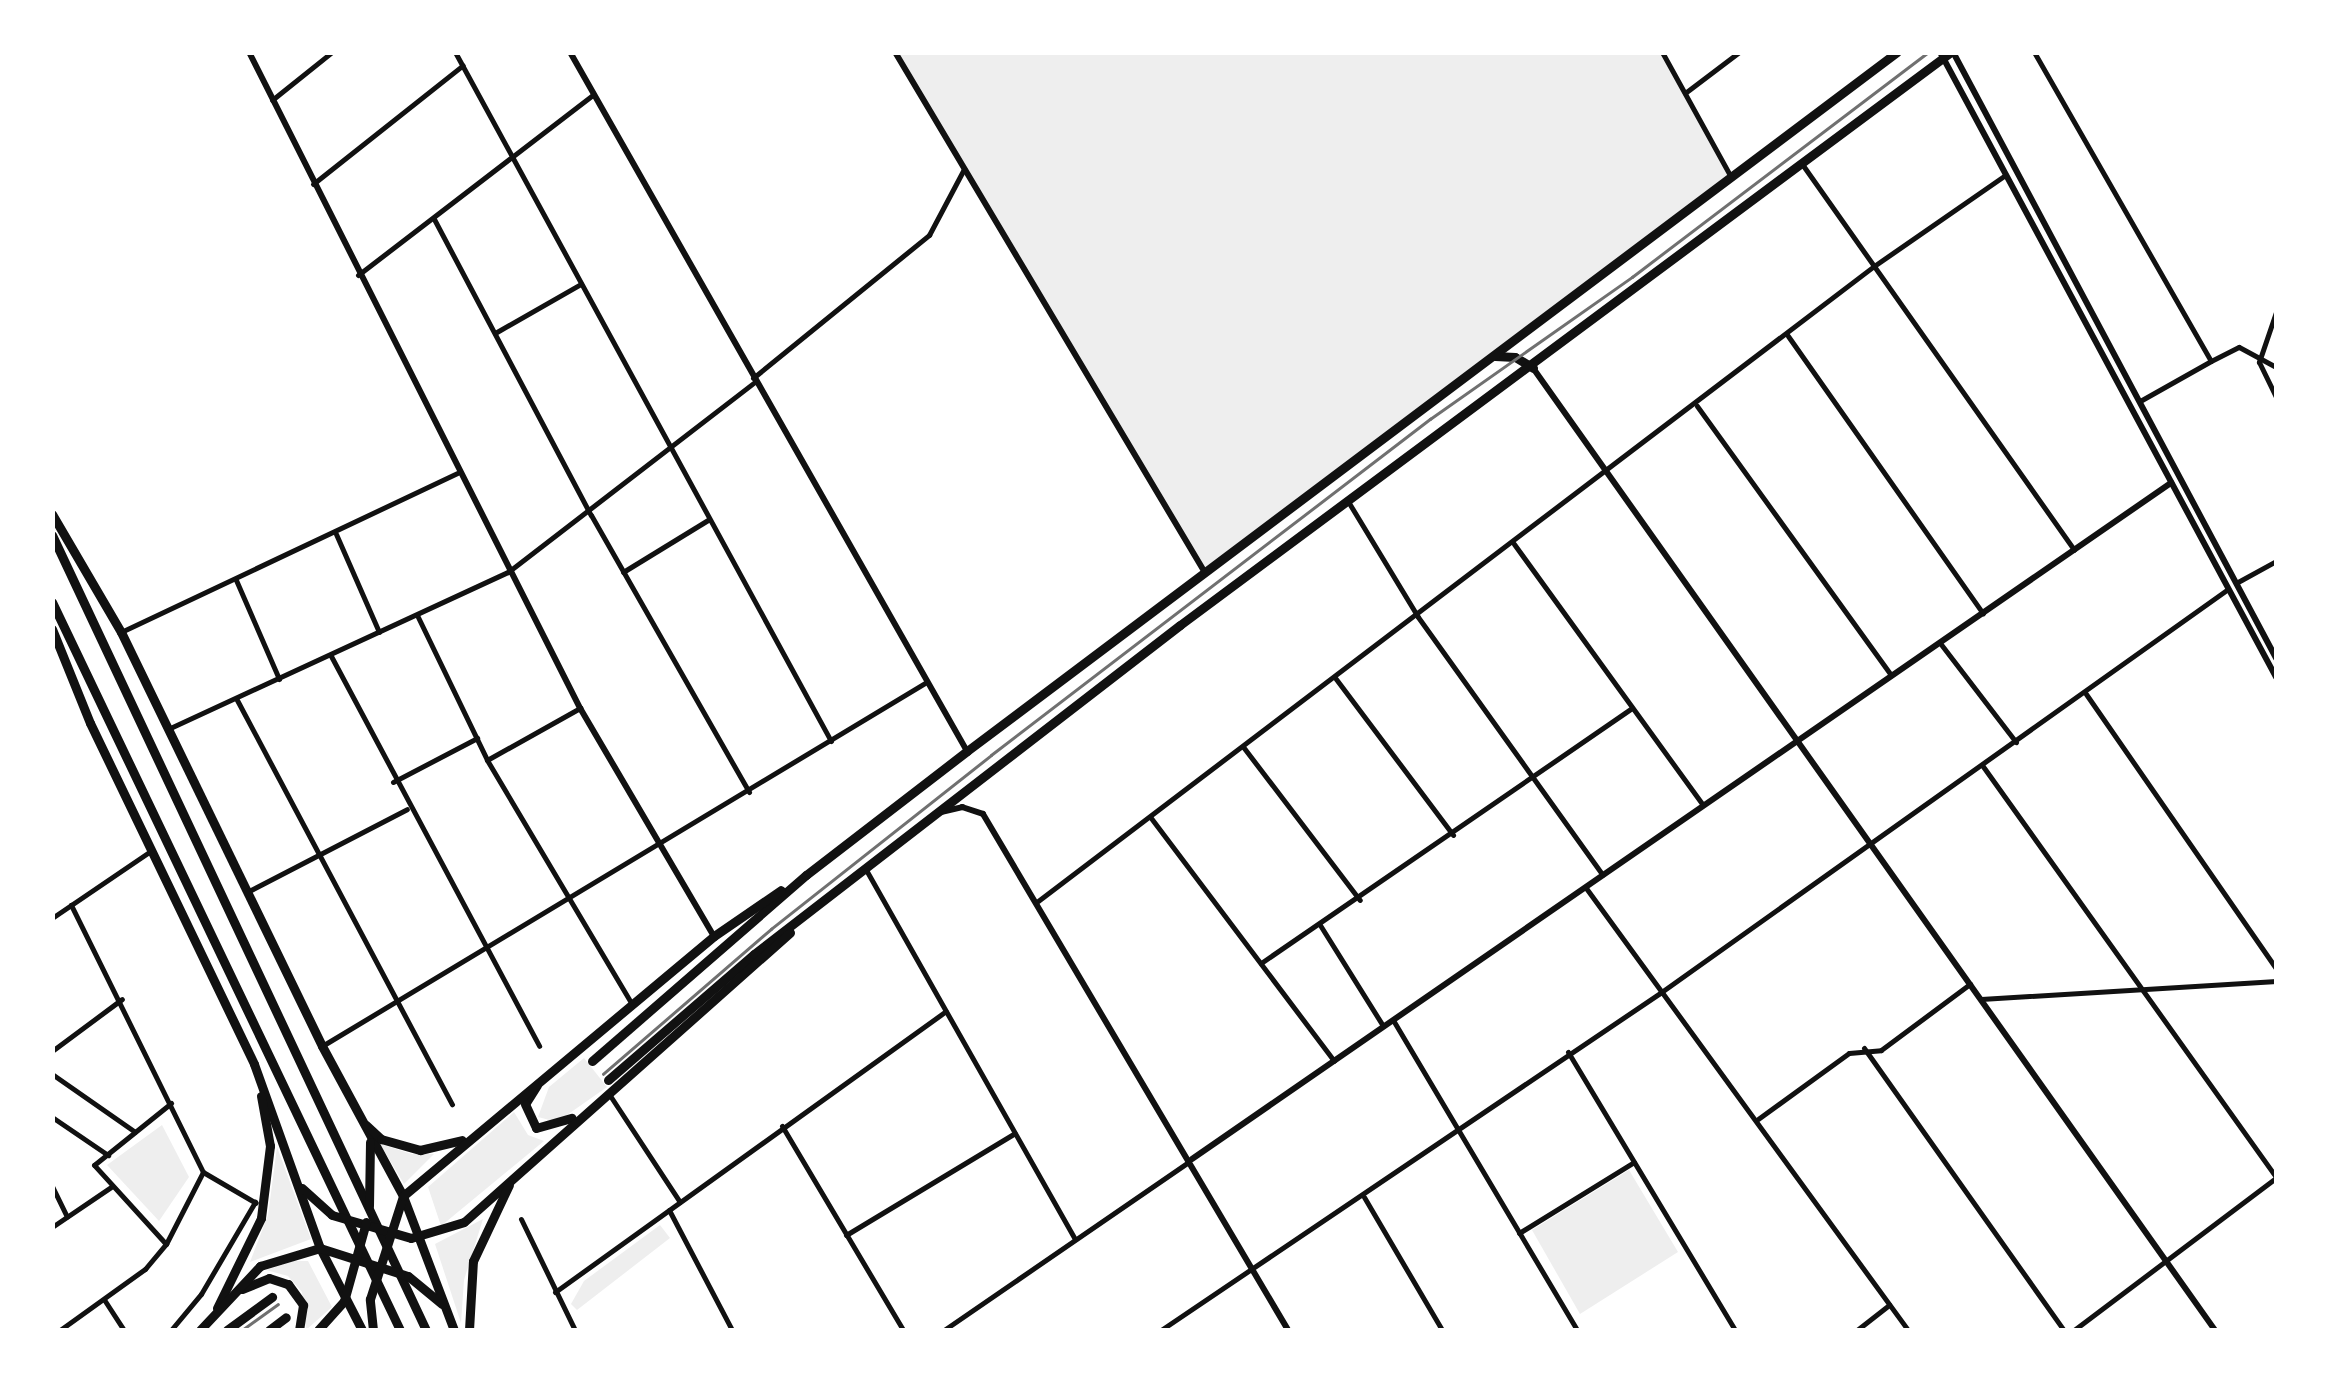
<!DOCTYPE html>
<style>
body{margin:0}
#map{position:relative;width:2329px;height:1383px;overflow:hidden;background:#fff;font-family:"Source Serif 4",serif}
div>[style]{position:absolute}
.green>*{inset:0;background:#eee}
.minor>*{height:5px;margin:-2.5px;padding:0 2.5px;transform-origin:2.5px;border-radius:2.5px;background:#111}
.tertiary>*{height:6px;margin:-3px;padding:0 3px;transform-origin:3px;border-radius:3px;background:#111}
.trunk>*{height:9px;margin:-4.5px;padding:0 4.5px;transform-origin:4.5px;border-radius:4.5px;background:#111}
.tram>*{height:2.5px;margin:-1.25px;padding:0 1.25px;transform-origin:1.25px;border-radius:1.25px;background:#707070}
span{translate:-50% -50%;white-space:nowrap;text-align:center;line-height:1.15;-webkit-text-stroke:10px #fff;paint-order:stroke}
.frame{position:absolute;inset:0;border:55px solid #fff;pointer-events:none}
</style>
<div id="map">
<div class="green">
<div style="clip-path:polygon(893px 53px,1661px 53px,1731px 177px,1204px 571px)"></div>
<div style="clip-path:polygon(584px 1058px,607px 1087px,557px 1122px,538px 1117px,549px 1087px)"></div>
<div style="clip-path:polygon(514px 1112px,528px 1135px,544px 1141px,441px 1226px,428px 1187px)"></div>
<div style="clip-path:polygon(162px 1125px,189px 1177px,159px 1221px,107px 1165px)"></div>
<div style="clip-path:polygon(380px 1144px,412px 1154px,434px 1154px,404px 1184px)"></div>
<div style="clip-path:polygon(277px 1147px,311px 1239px,250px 1262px,268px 1215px)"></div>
<div style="clip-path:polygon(1629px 1170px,1678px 1252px,1580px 1314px,1532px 1230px)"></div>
<div style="clip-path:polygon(483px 1219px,464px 1280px,461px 1323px,435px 1244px)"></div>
<div style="clip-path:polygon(660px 1225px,670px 1238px,577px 1310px,571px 1304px,584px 1281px)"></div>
<div style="clip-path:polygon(294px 1261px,308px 1261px,332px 1307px,306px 1330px,302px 1292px,288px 1276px,266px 1270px)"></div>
</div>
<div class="minor">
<div style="left:455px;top:52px;width:785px;rotate:61.38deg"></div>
<div style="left:1662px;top:52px;width:143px;rotate:61.1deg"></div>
<div style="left:2034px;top:52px;width:356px;rotate:60.2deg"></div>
<div style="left:2211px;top:361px;width:31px;rotate:-27deg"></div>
<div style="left:2239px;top:347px;width:42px;rotate:28.4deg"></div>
<div style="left:1685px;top:93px;width:68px;rotate:-37.2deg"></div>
<div style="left:272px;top:100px;width:77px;rotate:-38.7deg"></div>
<div style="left:1802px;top:164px;width:472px;rotate:54.8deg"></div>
<div style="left:313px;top:184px;width:191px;rotate:-38.4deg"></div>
<div style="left:434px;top:219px;width:335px;rotate:62.1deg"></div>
<div style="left:591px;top:515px;width:319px;rotate:60.3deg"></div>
<div style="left:358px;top:275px;width:297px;rotate:-37.5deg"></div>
<div style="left:2276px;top:312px;width:53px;rotate:108.8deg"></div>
<div style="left:2259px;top:362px;width:39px;rotate:64deg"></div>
<div style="left:495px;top:333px;width:99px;rotate:-29.7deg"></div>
<div style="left:1788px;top:336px;width:339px;rotate:54.9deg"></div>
<div style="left:753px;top:378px;width:227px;rotate:-39.1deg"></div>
<div style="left:929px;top:235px;width:75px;rotate:-62.1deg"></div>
<div style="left:2140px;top:401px;width:81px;rotate:-29.4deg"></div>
<div style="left:1697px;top:406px;width:332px;rotate:54.2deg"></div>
<div style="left:1349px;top:503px;width:133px;rotate:58.8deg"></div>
<div style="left:1418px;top:617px;width:317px;rotate:54.4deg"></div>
<div style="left:336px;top:534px;width:107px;rotate:66.3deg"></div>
<div style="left:1514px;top:544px;width:322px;rotate:54.1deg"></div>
<div style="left:623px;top:572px;width:100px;rotate:-31.5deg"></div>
<div style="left:236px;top:580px;width:108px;rotate:66.5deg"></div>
<div style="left:2236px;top:583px;width:46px;rotate:-28.8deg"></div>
<div style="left:417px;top:615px;width:161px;rotate:64.2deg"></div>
<div style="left:487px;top:760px;width:282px;rotate:59.3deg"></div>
<div style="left:121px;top:632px;width:372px;rotate:-25.3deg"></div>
<div style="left:1940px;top:643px;width:125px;rotate:52.5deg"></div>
<div style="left:331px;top:656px;width:442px;rotate:61.9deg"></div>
<div style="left:1336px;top:679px;width:195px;rotate:53.1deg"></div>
<div style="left:2086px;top:694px;width:333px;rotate:55.3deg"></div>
<div style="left:237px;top:700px;width:458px;rotate:62deg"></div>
<div style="left:168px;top:729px;width:374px;rotate:-24.8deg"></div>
<div style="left:508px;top:572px;width:312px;rotate:-37.6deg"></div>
<div style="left:1244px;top:748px;width:191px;rotate:52.7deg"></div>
<div style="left:487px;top:760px;width:107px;rotate:-29.2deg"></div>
<div style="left:1982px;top:765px;width:506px;rotate:54.49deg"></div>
<div style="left:393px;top:782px;width:95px;rotate:-27.6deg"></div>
<div style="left:1151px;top:818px;width:304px;rotate:53deg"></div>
<div style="left:865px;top:868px;width:426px;rotate:60.5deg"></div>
<div style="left:1586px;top:888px;width:547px;rotate:53.93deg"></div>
<div style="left:247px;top:892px;width:180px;rotate:-27.4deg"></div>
<div style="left:1038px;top:901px;width:1050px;rotate:-37.22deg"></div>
<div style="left:1874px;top:266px;width:158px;rotate:-34.7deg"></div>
<div style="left:52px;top:918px;width:121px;rotate:-34.2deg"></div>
<div style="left:1320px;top:925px;width:119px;rotate:58deg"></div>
<div style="left:1261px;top:963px;width:449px;rotate:-34.5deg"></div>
<div style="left:1981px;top:999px;width:296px;rotate:-3.5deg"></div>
<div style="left:1393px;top:1020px;width:360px;rotate:59.3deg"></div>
<div style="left:322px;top:1046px;width:704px;rotate:-31.05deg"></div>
<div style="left:1864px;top:1048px;width:346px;rotate:54.7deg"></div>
<div style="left:52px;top:1051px;width:87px;rotate:-36.6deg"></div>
<div style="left:1568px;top:1052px;width:324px;rotate:59deg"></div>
<div style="left:52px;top:1074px;width:101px;rotate:34.9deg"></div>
<div style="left:609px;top:1094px;width:129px;rotate:56.7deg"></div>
<div style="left:52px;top:1117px;width:68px;rotate:34.2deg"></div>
<div style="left:1758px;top:1119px;width:112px;rotate:-36deg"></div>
<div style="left:1849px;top:1053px;width:32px;rotate:-5deg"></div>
<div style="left:1881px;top:1050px;width:111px;rotate:-36.6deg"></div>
<div style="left:782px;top:1126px;width:237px;rotate:59.3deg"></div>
<div style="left:203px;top:1172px;width:61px;rotate:30.3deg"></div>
<div style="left:52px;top:1186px;width:34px;rotate:64deg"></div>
<div style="left:1364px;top:1197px;width:154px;rotate:59.6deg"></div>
<div style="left:669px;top:1210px;width:136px;rotate:62.3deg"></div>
<div style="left:521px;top:1219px;width:123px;rotate:64.1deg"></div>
<div style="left:52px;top:1227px;width:71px;rotate:-34.1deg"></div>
<div style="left:1519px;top:1233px;width:135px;rotate:-31.7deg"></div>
<div style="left:846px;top:1235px;width:197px;rotate:-31.1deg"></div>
<div style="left:166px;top:1244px;width:107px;rotate:-132.3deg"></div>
<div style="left:94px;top:1165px;width:99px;rotate:-38.8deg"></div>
<div style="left:555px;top:1292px;width:481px;rotate:-35.7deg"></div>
<div style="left:105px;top:1301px;width:35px;rotate:57deg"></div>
<div style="left:60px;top:1330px;width:105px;rotate:-35.7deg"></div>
<div style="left:145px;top:1269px;width:33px;rotate:-50deg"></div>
<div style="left:166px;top:1244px;width:81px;rotate:-62.8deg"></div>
<div style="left:203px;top:1172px;width:298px;rotate:-116.3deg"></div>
<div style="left:171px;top:1330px;width:47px;rotate:-50.2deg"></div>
<div style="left:201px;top:1294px;width:107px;rotate:-59.6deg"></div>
<div style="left:944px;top:1330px;width:296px;rotate:-34.5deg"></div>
<div style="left:1161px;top:1330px;width:602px;rotate:-34.03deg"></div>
<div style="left:1660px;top:993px;width:697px;rotate:-35.42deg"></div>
<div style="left:1857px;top:1330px;width:41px;rotate:-38deg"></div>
<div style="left:2074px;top:1330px;width:253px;rotate:-37deg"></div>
</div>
<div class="tertiary">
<div style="left:249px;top:52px;width:735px;rotate:63.23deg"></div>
<div style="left:580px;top:708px;width:264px;rotate:59.6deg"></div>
<div style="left:570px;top:52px;width:804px;rotate:60.41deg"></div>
<div style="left:895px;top:52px;width:604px;rotate:59.23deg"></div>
<div style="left:1940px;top:52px;width:710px;rotate:61.74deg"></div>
<div style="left:1953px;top:52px;width:687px;rotate:61.94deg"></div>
<div style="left:1533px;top:368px;width:1179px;rotate:54.67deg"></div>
<div style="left:941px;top:812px;width:22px;rotate:-13deg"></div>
<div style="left:962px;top:807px;width:22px;rotate:18deg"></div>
<div style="left:983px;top:814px;width:599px;rotate:59.41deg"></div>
<div style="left:1192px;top:1159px;width:1190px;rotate:-34.63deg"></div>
</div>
<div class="trunk">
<div style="left:1495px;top:356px;width:20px;rotate:3deg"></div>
<div style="left:1515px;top:357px;width:21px;rotate:31deg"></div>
<div style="left:52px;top:514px;width:137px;rotate:59.7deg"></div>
<div style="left:121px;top:632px;width:460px;rotate:64.1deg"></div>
<div style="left:322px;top:1046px;width:170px;rotate:61.6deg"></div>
<div style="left:403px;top:1196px;width:143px;rotate:69.2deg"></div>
<div style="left:52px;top:535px;width:879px;rotate:64.81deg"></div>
<div style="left:52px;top:602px;width:807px;rotate:64.45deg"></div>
<div style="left:52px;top:629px;width:101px;rotate:68deg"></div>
<div style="left:90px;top:723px;width:378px;rotate:64.3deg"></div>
<div style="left:254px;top:1064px;width:195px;rotate:70.3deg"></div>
<div style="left:320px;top:1248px;width:92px;rotate:62.9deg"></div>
<div style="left:592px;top:1061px;width:284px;rotate:-41deg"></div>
<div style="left:806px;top:875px;width:203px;rotate:-37.6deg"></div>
<div style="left:967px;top:751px;width:1163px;rotate:-36.93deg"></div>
<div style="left:608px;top:1080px;width:193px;rotate:-40.8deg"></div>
<div style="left:754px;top:954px;width:538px;rotate:-37.68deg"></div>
<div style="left:1180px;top:625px;width:961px;rotate:-36.62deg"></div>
<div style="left:537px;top:1085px;width:22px;rotate:122deg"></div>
<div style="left:525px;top:1104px;width:26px;rotate:65deg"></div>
<div style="left:536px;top:1128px;width:37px;rotate:-16deg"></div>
<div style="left:366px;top:1125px;width:21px;rotate:43deg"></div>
<div style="left:381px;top:1139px;width:41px;rotate:15.8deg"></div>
<div style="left:420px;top:1150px;width:43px;rotate:-13.4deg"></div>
<div style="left:302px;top:1188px;width:40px;rotate:42deg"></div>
<div style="left:332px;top:1215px;width:82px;rotate:16.2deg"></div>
<div style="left:411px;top:1238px;width:55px;rotate:-16.8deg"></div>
<div style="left:464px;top:1222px;width:436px;rotate:-41.6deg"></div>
<div style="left:369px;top:1206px;width:64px;rotate:-89.1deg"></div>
<div style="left:242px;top:1289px;width:29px;rotate:-22deg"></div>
<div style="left:269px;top:1278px;width:20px;rotate:18deg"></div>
<div style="left:288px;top:1284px;width:26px;rotate:54deg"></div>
<div style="left:303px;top:1305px;width:25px;rotate:99deg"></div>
<div style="left:217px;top:1308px;width:100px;rotate:-63.9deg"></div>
<div style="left:261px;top:1218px;width:73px;rotate:-82.9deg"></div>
<div style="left:270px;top:1146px;width:51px;rotate:-100.2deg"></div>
<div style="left:200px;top:1330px;width:88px;rotate:-46.8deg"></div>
<div style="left:260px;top:1266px;width:63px;rotate:-16.7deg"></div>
<div style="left:320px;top:1248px;width:92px;rotate:17.7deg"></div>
<div style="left:408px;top:1276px;width:44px;rotate:39.5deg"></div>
<div style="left:227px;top:1330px;width:56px;rotate:-36.3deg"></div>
<div style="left:269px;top:1330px;width:21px;rotate:-37deg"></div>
<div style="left:318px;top:1330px;width:39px;rotate:-48deg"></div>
<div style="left:344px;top:1301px;width:82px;rotate:-74.4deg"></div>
<div style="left:373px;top:1330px;width:31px;rotate:-96deg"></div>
<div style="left:370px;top:1299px;width:108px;rotate:-72.2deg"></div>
<div style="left:403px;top:1196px;width:405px;rotate:-39.9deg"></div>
<div style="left:714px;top:936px;width:81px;rotate:-34.5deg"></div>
<div style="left:469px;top:1330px;width:69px;rotate:-86.7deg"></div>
<div style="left:473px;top:1261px;width:84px;rotate:-64.7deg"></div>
</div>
<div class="tram">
<div style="left:603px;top:1074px;width:222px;rotate:-40.8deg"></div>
<div style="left:771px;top:929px;width:280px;rotate:-38.3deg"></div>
<div style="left:991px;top:755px;width:553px;rotate:-37.43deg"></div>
<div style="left:1430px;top:419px;width:247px;rotate:-35.1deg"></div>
<div style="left:1632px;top:277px;width:372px;rotate:-37.2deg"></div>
<div style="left:242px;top:1330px;width:44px;rotate:-35.8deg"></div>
</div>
<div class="frame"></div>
</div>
